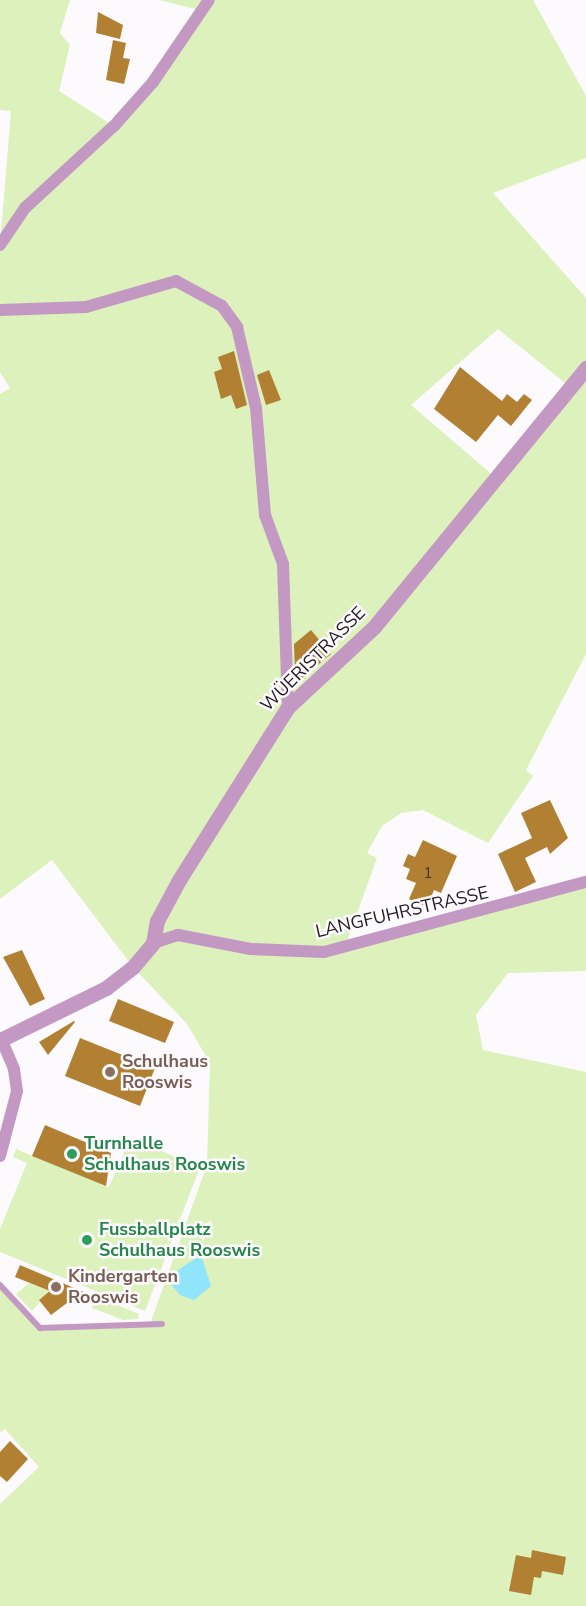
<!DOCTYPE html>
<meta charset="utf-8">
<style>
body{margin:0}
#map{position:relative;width:586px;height:1606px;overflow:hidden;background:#fdfafd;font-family:"Nunito Sans",sans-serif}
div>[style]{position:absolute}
.green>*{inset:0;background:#dcf1bb}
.water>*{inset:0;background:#90e4fc}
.building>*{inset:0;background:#b18033}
.service>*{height:6px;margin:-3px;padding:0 3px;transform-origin:3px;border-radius:3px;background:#c399c4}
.minor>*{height:12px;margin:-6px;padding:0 6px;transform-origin:6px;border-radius:6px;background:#c399c4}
.tertiary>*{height:15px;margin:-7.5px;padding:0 7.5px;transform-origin:7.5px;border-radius:7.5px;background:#c399c4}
.dots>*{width:16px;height:16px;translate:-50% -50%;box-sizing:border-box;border:3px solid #fdfafd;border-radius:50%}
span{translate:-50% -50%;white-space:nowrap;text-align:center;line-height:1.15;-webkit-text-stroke:5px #fdfafd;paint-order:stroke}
.number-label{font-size:15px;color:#453426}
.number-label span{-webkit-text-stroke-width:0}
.street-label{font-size:18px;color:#211b21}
.education-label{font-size:18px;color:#785e54;font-weight:700}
.left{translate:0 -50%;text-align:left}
.leisure-label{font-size:18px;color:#27864d;font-weight:700}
</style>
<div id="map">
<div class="green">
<div style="clip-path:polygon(evenodd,0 0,70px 0,60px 33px,70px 45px,59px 91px,114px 126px,199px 10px,159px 0,533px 0,586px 96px,586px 158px,493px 193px,586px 298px,586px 654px,526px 770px,533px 776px,488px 843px,423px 810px,401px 813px,382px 826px,367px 853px,377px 858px,348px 938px,349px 945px,586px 882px,586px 971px,508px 973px,476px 1015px,483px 1050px,586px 1072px,586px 1606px,0 1606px,0 1504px,39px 1467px,5px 1429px,0 1433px,0 1285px,40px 1328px,150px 1324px,207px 1165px,210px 1063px,187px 1024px,133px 967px,52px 860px,0 899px,0 394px,10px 388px,0 372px,0 245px,11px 111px,0 110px,0 0,498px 329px,570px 387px,496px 478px,411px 405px,498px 329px)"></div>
<div style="clip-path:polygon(130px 1138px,200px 1167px,145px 1311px,0 1252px,0 1229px,27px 1163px,13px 1157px,16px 1149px,109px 1187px)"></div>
<div style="clip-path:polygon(29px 1283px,50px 1291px,32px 1311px,16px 1294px)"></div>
<div style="clip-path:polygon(96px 1296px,139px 1314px,138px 1319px,123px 1320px,92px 1308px)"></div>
</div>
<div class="water">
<div style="clip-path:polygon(201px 1255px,211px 1286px,194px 1300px,180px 1295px,171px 1284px,178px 1270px)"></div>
</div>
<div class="building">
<div style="clip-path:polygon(98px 12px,123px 25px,120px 39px,96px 33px)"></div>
<div style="clip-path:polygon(113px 40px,126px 43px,123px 58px,130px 59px,124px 84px,106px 80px)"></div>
<div style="clip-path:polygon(234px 351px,247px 405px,236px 409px,231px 395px,221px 399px,214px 372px,222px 369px,218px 357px)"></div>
<div style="clip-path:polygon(460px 367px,502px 401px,507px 394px,517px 402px,524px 394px,532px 400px,511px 426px,498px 415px,476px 442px,434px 409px)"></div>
<div style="clip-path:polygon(269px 370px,281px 400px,266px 405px,257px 375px)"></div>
<div style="clip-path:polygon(311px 630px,331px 654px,301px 679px,295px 672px,294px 644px)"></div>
<div style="clip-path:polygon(550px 800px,568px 838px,550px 854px,547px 847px,525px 858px,536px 882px,515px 892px,498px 854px,532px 838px,521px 813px)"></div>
<div style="clip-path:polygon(423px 840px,457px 856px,441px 893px,434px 890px,427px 907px,409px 899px,416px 883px,406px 879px,410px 869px,403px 866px,408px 854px,415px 857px)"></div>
<div style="clip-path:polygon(22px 950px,45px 999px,30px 1006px,3px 957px)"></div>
<div style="clip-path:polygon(118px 999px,174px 1022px,165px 1043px,109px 1021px)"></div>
<div style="clip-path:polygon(74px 1021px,75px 1022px,48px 1055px,39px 1042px)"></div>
<div style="clip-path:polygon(80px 1038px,155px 1068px,140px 1106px,65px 1076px)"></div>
<div style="clip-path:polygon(45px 1125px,111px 1153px,106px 1186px,32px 1156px)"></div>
<div style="clip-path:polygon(20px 1265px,86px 1293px,82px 1304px,71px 1300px,51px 1315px,39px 1300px,50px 1291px,15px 1277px)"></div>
<div style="clip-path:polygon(10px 1441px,28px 1459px,7px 1482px,0 1476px,0 1452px)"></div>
<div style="clip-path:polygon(532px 1550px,566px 1557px,563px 1575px,542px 1571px,541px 1578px,534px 1577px,531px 1595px,509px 1591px,516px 1555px,531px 1558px)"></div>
</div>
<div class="service">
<div style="left:0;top:1285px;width:59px;rotate:47.1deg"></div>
<div style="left:40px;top:1328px;width:122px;rotate:-1.9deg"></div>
</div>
<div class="minor">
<div style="left:0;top:245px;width:45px;rotate:-56deg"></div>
<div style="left:25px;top:208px;width:121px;rotate:-42.7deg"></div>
<div style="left:114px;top:126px;width:59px;rotate:-48.4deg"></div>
<div style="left:153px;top:82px;width:99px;rotate:-55.7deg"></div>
<div style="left:0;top:310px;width:86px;rotate:-2deg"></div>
<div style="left:86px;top:307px;width:94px;rotate:-16.1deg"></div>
<div style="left:176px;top:281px;width:52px;rotate:28.5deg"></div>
<div style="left:222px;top:306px;width:26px;rotate:54deg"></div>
<div style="left:237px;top:327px;width:83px;rotate:76.8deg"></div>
<div style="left:256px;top:408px;width:107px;rotate:85.2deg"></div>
<div style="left:265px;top:515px;width:52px;rotate:69.8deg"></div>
<div style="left:283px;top:564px;width:143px;rotate:88deg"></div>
<div style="left:153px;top:943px;width:26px;rotate:-18deg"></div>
<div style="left:178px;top:935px;width:74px;rotate:10.9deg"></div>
<div style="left:251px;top:949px;width:73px;rotate:2.4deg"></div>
<div style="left:324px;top:952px;width:271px;rotate:-15deg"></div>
<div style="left:0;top:1156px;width:67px;rotate:-75.3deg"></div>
<div style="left:17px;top:1091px;width:22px;rotate:-98deg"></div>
<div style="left:14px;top:1069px;width:33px;rotate:-113deg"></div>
</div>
<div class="tertiary">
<div style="left:0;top:1040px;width:118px;rotate:-26.1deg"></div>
<div style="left:106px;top:988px;width:34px;rotate:-38deg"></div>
<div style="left:133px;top:967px;width:31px;rotate:-50deg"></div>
<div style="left:153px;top:943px;width:22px;rotate:-80deg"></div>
<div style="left:157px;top:921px;width:47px;rotate:-61.8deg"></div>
<div style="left:179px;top:880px;width:204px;rotate:-57.8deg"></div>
<div style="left:288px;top:707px;width:117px;rotate:-42.9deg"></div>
<div style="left:374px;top:627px;width:335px;rotate:-50.7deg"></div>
</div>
<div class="dots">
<div style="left:110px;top:1072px;background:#8d6e63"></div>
<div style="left:72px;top:1154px;background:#2e9e5b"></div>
<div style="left:87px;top:1240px;background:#2e9e5b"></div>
<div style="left:56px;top:1287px;background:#8d6e63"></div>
</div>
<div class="number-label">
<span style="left:428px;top:874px">1</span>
</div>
<div class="street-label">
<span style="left:313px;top:659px;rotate:-45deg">WÜERISTRASSE</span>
<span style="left:402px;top:912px;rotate:-13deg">LANGFUHRSTRASSE</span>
</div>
<div class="education-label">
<span class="left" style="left:122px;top:1072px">Schulhaus<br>Rooswis</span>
<span class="left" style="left:68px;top:1287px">Kindergarten<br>Rooswis</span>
</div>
<div class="leisure-label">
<span class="left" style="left:84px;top:1154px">Turnhalle<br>Schulhaus Rooswis</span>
<span class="left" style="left:99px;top:1240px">Fussballplatz<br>Schulhaus Rooswis</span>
</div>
</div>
